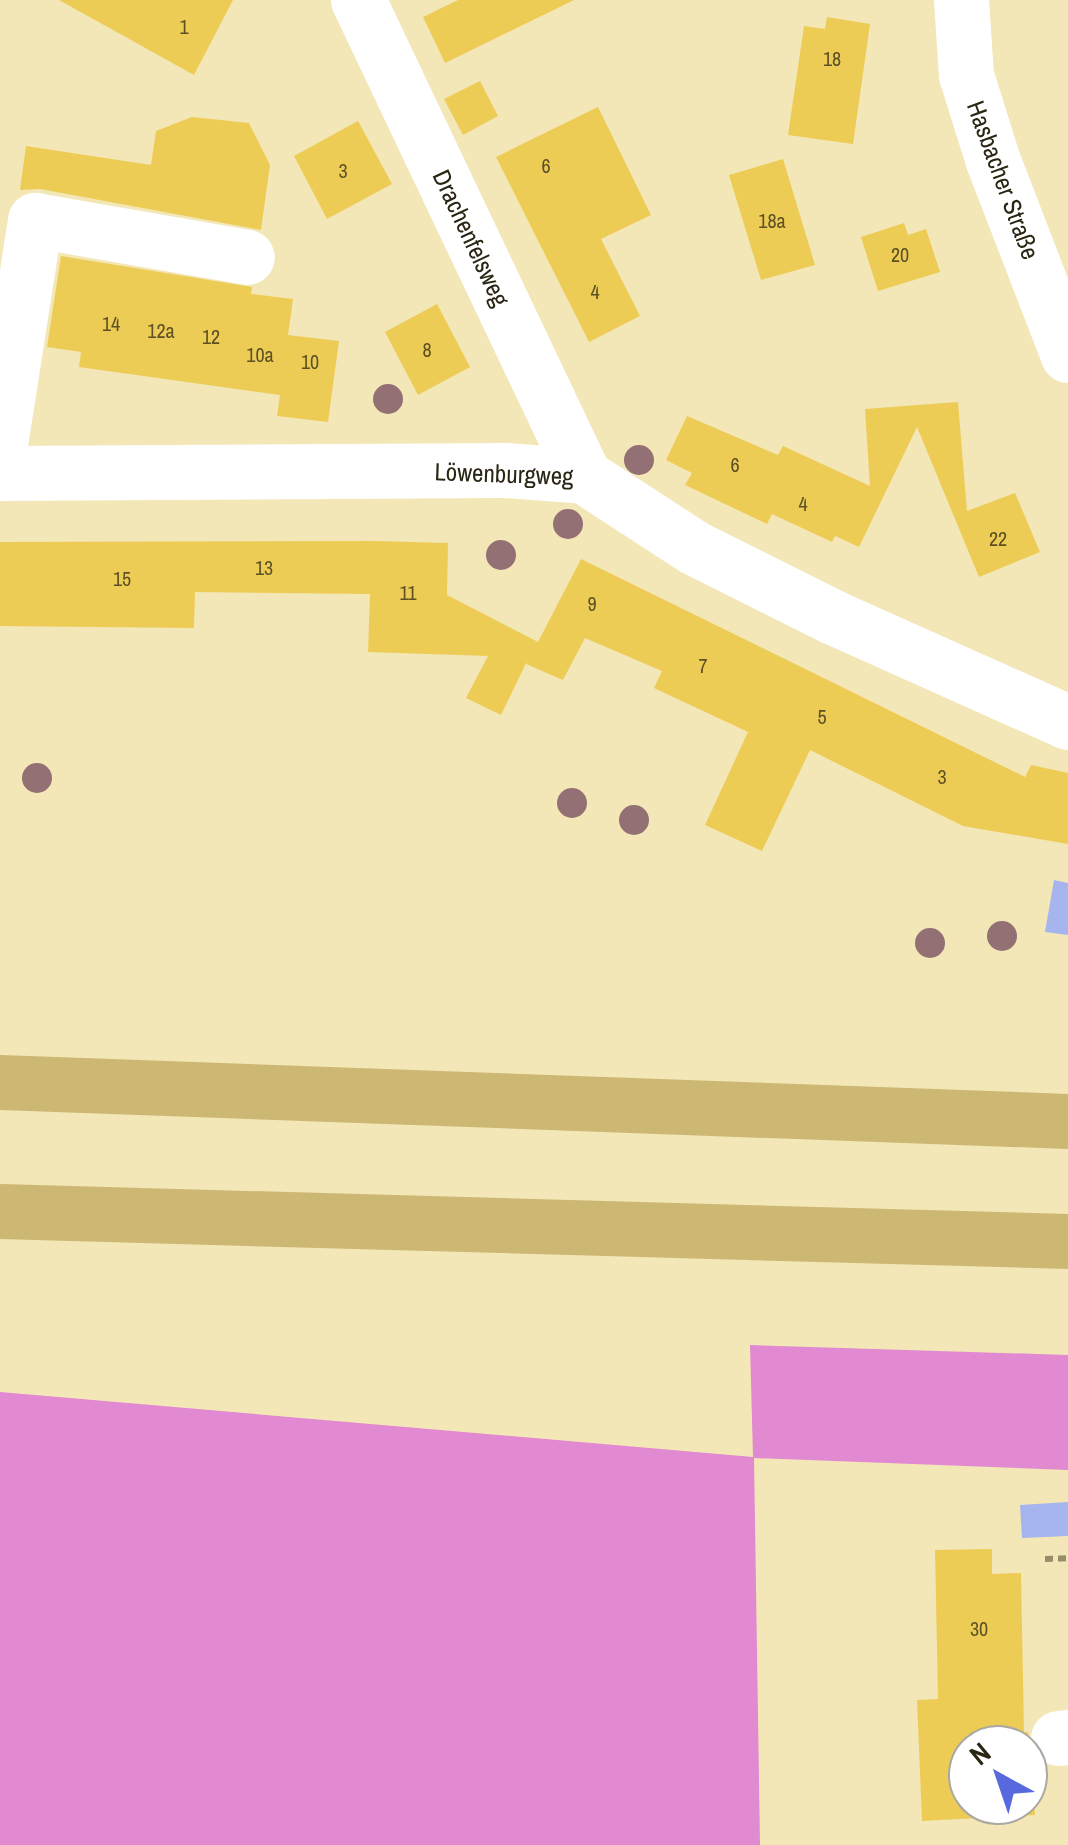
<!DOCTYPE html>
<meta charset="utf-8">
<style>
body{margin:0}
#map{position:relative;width:1068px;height:1845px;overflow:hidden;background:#f3e6b7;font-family:"Archivo Narrow",sans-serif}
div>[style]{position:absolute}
.forest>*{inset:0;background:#e189d1}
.water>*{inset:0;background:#a7b5ef}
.building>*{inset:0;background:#edcc56}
.path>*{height:6px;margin-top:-3px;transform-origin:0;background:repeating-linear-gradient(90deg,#968d6b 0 8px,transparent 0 13px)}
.minor>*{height:55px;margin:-27.5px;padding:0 27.5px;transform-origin:27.5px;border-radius:27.5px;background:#fff}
.highway>*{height:55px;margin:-27.5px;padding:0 27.5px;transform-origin:27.5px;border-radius:27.5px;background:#cdb873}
.trees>*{width:30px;height:30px;margin:-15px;border-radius:50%;background:#937074}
span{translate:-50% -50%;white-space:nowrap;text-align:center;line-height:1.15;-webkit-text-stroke:9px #fff;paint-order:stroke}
.number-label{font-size:20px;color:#5c5024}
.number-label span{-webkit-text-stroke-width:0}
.street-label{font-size:25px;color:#2b2614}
.north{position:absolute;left:948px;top:1725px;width:100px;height:100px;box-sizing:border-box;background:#fff;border:2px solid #aaa8a1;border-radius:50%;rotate:320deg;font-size:28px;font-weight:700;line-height:40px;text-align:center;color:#2b2614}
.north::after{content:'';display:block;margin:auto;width:35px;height:45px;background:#5868df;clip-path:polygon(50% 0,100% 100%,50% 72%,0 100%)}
</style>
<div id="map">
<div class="forest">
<div style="clip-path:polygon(750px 1345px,1068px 1355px,1068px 1470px,754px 1458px,760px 1845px,0 1845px,0 1392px,753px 1457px)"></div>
</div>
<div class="water">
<div style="clip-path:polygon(1054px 880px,1068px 883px,1068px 935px,1045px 932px)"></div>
<div style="clip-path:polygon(1068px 1502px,1068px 1536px,1022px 1538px,1020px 1505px)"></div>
</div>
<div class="building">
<div style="clip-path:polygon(59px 0,233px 0,194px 75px)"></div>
<div style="clip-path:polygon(458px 0,574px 0,445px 63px,423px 17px)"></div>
<div style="clip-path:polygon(827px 17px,870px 24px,853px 144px,788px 135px,804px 26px,825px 29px)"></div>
<div style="clip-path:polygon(480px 81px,498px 116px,463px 135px,444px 99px)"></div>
<div style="clip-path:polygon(598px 107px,651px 215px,601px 239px,640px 316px,589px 342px,496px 157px)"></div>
<div style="clip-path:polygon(192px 117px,249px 123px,270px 165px,261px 230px,40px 189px,20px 190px,26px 146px,151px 165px,156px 131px)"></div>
<div style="clip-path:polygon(358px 121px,392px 184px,327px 219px,294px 156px)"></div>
<div style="clip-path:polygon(783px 159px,815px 265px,761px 280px,729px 175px)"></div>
<div style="clip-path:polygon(904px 223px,908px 235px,926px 229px,940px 272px,878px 291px,861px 237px)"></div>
<div style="clip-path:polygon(61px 256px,252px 287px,251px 294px,293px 299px,288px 335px,339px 341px,328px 422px,277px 416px,280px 395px,79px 367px,81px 352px,47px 347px)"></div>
<div style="clip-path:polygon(437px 304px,470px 367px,418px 395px,385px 332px)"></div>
<div style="clip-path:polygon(958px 402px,967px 511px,1015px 493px,1040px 552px,979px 577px,917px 427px,859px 547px,835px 536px,832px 542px,772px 514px,767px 524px,685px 485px,692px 473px,666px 460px,687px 416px,778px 455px,783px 446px,870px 486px,865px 409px)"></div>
<div style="clip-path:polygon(374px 541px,448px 543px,447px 595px,538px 642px,581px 559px,1025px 777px,1031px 765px,1068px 773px,1068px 844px,963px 826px,810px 750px,762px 851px,705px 825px,748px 732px,654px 688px,662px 671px,585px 638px,563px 680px,526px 664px,529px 657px,501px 715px,466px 698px,488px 656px,368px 652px,370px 594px,195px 592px,194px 628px,0 626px,0 542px)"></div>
<div style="clip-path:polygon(evenodd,992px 1549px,992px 1574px,1021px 1573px,1024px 1732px,1028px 1732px,1033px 1757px,1035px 1815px,922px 1821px,917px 1700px,938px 1699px,935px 1550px,992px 1549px,968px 1745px,1028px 1745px,1028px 1805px,968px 1805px,968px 1745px)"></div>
</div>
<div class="path">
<div style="left:1045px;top:1559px;width:23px;rotate:-2deg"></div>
</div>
<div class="minor">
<div style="left:358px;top:0;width:527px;rotate:64.6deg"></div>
<div style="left:961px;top:0;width:75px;rotate:86.2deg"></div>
<div style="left:966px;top:75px;width:90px;rotate:72.6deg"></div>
<div style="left:993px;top:161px;width:208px;rotate:68.9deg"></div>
<div style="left:0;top:444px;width:227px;rotate:-81.1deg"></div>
<div style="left:35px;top:220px;width:215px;rotate:9.9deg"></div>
<div style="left:0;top:473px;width:505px;rotate:-0.34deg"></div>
<div style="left:505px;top:470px;width:79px;rotate:4.3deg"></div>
<div style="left:584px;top:476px;width:132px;rotate:33deg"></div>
<div style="left:695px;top:548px;width:154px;rotate:26.6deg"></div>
<div style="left:833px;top:617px;width:257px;rotate:24.1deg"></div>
<div style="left:1058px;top:1738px;width:10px;rotate:-6deg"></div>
</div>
<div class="highway">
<div style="left:0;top:1082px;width:1069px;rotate:2.09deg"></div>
<div style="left:0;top:1211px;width:1068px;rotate:1.61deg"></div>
</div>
<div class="trees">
<div style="left:388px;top:399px"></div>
<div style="left:639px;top:460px"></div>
<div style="left:568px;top:524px"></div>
<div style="left:501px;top:555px"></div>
<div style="left:37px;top:778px"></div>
<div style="left:572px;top:803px"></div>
<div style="left:634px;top:820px"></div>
<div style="left:1002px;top:936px"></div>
<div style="left:930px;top:943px"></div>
</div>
<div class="number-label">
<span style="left:184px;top:26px">1</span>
<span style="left:832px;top:58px">18</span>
<span style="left:546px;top:165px">6</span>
<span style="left:343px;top:170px">3</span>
<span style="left:772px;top:220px">18a</span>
<span style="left:900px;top:254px">20</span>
<span style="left:595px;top:291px">4</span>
<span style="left:111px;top:323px">14</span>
<span style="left:161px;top:330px">12a</span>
<span style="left:211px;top:336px">12</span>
<span style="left:427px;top:349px">8</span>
<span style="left:260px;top:354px">10a</span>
<span style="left:310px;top:361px">10</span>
<span style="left:735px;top:464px">6</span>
<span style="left:803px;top:503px">4</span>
<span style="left:998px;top:538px">22</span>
<span style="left:264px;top:567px">13</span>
<span style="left:122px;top:578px">15</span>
<span style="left:408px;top:592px">11</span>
<span style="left:592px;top:603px">9</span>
<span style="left:703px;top:665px">7</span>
<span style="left:822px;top:716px">5</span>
<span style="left:942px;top:776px">3</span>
<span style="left:979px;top:1628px">30</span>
</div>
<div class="street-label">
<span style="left:1003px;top:180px;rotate:70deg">Hasbacher Straße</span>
<span style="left:471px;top:238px;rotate:65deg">Drachenfelsweg</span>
<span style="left:504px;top:474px;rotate:2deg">Löwenburgweg</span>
</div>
<div class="north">N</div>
</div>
